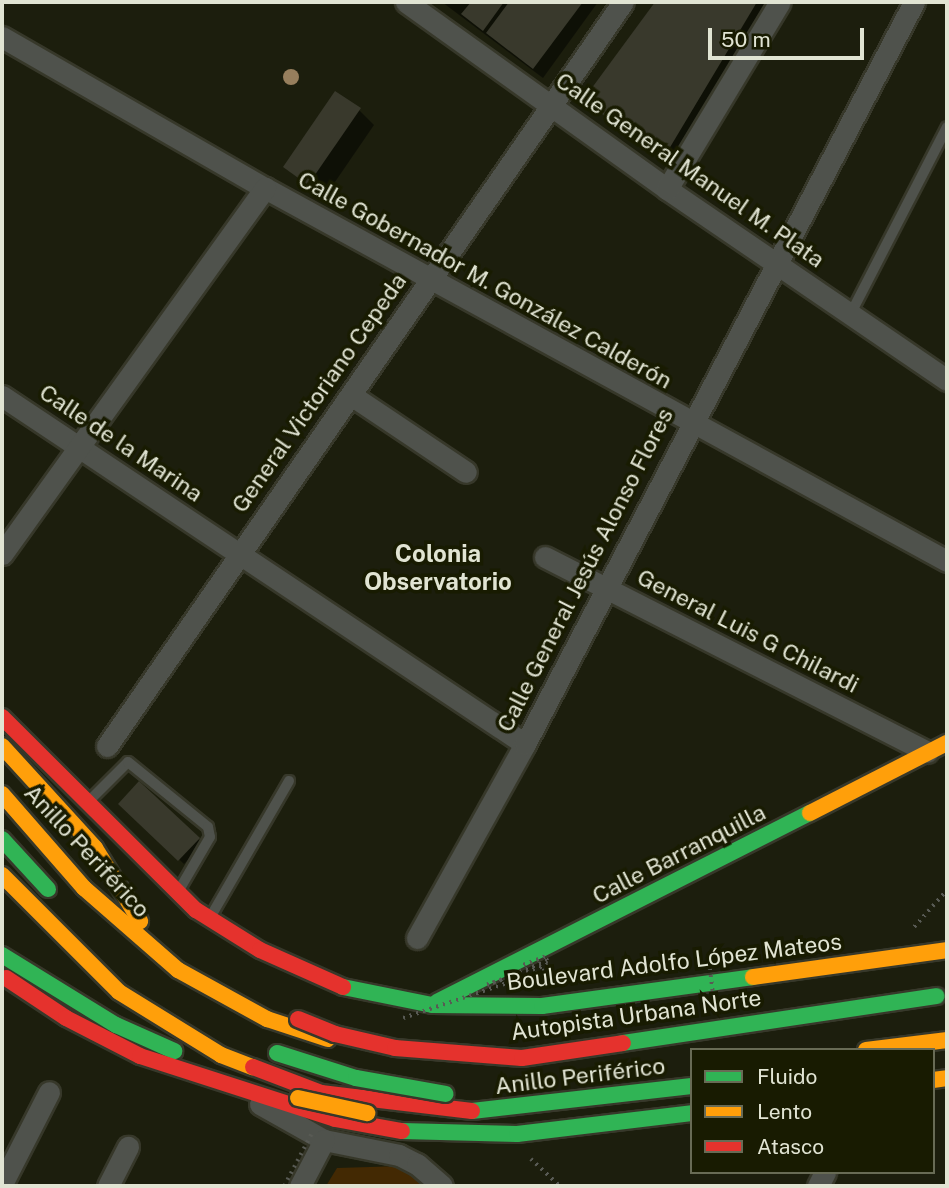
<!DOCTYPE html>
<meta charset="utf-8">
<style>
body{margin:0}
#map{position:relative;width:949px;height:1188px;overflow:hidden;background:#1c1e0d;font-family:"Public Sans",sans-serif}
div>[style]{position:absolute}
.green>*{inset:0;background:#432903}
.shadow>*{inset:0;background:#0007}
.building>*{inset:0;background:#39392c}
.path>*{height:3.5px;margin-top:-1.75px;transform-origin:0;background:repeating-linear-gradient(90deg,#585a54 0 2px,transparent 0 7px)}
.roads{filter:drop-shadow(2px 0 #37382a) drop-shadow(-2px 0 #37382a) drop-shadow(0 2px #37382a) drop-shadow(0 -2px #37382a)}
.lane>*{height:10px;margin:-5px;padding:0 5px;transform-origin:5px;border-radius:5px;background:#4f524c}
.street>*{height:21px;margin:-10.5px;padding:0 10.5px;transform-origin:10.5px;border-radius:10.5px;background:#4f524c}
.fast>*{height:16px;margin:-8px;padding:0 8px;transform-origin:8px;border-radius:8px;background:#30b455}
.slow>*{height:16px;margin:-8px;padding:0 8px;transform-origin:8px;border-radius:8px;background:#ff9f0a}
.jam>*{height:16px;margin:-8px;padding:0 8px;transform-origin:8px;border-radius:8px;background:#e5322d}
.path-bridge>*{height:3.5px;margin-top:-1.75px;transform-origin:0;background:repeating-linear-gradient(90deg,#585a54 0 2px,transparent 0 7px)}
.bridges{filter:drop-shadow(2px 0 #37382a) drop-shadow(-2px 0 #37382a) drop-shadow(0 2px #37382a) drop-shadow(0 -2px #37382a)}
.fast-bridge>*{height:16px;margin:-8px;padding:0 8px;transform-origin:8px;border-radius:8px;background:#30b455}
.slow-bridge>*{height:16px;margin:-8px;padding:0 8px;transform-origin:8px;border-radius:8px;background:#ff9f0a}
.jam-bridge>*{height:16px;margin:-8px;padding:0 8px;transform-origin:8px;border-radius:8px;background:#e5322d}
.trees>*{width:16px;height:16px;margin:-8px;border-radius:50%;background:#977f5d}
span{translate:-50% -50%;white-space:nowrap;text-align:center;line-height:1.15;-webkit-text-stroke:7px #181b01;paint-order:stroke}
.street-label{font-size:23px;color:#e1e4d3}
.neighbourhood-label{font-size:24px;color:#e1e4d3;font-weight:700}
.frame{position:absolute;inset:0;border:4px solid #e1e4d3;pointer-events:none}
.legend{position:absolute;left:690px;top:1048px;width:245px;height:126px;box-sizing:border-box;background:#181b01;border:2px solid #686b55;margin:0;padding:9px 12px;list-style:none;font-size:21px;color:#e1e4d3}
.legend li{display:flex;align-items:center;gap:14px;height:35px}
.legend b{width:35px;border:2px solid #686b55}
.scale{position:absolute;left:708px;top:28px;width:156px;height:32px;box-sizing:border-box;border:4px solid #e1e4d3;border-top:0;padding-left:9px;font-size:21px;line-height:24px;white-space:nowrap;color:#e1e4d3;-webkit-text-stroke:5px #181b01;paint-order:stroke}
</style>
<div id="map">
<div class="green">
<div style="clip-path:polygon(402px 1166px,422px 1186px,326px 1186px,337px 1168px)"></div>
</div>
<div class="shadow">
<div style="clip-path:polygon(442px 2px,598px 2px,543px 78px)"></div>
<div style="clip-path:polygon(655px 2px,775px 2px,674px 168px,586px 100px)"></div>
<div style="clip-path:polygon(359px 110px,374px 125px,324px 198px,285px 167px)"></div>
<div style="clip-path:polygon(139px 783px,203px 844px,184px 864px,120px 804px)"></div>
</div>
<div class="building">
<div style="clip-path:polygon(471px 2px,504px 2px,483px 31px,461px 14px)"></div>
<div style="clip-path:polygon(509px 2px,583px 2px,533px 69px,486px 33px)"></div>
<div style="clip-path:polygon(655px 2px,757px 2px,663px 159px,583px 100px)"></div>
<div style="clip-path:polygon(335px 91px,361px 108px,308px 185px,283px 167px)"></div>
<div style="clip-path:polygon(139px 781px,200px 838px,178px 861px,118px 804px)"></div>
</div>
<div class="path">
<div style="left:914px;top:927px;width:50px;rotate:-48.3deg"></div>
<div style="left:531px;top:1159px;width:40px;rotate:43deg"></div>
</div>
<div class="roads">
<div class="lane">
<div style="left:851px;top:313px;width:209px;rotate:-62.7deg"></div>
<div style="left:91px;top:799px;width:52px;rotate:-45deg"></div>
<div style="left:128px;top:762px;width:103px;rotate:39.1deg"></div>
<div style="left:208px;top:827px;width:10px;rotate:79deg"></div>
<div style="left:210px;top:837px;width:61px;rotate:120.3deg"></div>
<div style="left:211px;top:916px;width:156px;rotate:-60deg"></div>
</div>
<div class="street">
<div style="left:406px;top:2px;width:321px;rotate:35.6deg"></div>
<div style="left:667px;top:189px;width:339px;rotate:34.3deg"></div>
<div style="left:2px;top:37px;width:303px;rotate:29.9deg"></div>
<div style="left:265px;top:188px;width:777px;rotate:28.68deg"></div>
<div style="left:667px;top:189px;width:218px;rotate:-58.9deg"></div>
<div style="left:351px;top:395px;width:138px;rotate:33.8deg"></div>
<div style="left:2px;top:396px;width:628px;rotate:33.64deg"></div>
<div style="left:2px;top:554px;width:451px;rotate:-54.3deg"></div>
<div style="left:545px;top:557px;width:429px;rotate:27deg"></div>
<div style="left:107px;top:746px;width:905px;rotate:-55.26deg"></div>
<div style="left:417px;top:938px;width:222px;rotate:-60.9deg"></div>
<div style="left:525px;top:744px;width:838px;rotate:-62.33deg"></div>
<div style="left:260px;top:1104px;width:73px;rotate:29.4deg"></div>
<div style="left:324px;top:1140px;width:76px;rotate:11.3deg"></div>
<div style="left:399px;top:1155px;width:20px;rotate:27deg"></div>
<div style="left:417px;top:1164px;width:33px;rotate:41deg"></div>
<div style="left:2px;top:1184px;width:103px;rotate:-62.9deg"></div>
<div style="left:108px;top:1186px;width:44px;rotate:-62.9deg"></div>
<div style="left:300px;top:1186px;width:52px;rotate:-62.4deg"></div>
<div style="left:818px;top:1186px;width:16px;rotate:-63deg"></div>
</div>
<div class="fast">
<div style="left:2px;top:839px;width:68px;rotate:47.4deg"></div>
<div style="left:2px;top:955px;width:134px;rotate:31.6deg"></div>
<div style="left:116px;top:1025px;width:64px;rotate:24.1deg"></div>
<div style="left:343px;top:987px;width:91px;rotate:11.4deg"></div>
<div style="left:432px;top:1005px;width:110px;rotate:0.5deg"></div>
<div style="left:542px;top:1006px;width:213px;rotate:-7.8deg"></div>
<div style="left:437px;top:1002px;width:418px;rotate:-26.9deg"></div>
<div style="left:472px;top:1111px;width:221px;rotate:-6.5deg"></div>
<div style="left:402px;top:1131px;width:115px;rotate:1.5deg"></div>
<div style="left:517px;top:1134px;width:176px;rotate:-6.8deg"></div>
</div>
<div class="slow">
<div style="left:2px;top:746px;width:138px;rotate:47.6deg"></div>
<div style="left:95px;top:848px;width:86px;rotate:58.3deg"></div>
<div style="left:2px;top:794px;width:125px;rotate:48.9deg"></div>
<div style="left:84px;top:888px;width:125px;rotate:41.1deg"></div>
<div style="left:178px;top:970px;width:102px;rotate:28.8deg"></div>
<div style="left:267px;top:1019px;width:64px;rotate:18.2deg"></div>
<div style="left:810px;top:813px;width:154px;rotate:-27.1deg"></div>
<div style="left:2px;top:875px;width:165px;rotate:45deg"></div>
<div style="left:119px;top:992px;width:120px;rotate:31.7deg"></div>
<div style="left:221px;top:1055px;width:34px;rotate:21deg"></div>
<div style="left:753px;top:977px;width:196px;rotate:-7.9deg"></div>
<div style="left:866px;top:1050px;width:82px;rotate:-7deg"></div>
<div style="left:933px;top:1080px;width:14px;rotate:-8deg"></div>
</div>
<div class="jam">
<div style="left:2px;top:717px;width:274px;rotate:44.9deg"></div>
<div style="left:196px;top:910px;width:75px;rotate:32deg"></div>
<div style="left:260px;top:950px;width:91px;rotate:24deg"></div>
<div style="left:6px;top:978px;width:72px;rotate:33.7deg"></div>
<div style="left:66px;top:1018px;width:83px;rotate:27.2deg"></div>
<div style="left:140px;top:1056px;width:205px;rotate:17.9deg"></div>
<div style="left:335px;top:1119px;width:68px;rotate:10.2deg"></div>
<div style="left:253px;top:1067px;width:73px;rotate:20.9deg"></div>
<div style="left:321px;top:1093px;width:152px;rotate:6.8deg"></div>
</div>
</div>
<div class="path-bridge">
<div style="left:710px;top:968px;width:33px;rotate:83deg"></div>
<div style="left:403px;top:1018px;width:154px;rotate:-18.6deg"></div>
<div style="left:549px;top:969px;width:4px;rotate:-104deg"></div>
<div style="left:548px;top:965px;width:64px;rotate:161.8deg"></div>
<div style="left:487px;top:985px;width:65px;rotate:-21.8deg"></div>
<div style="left:547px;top:961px;width:4px;rotate:-117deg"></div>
<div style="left:545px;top:957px;width:26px;rotate:159deg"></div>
<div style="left:284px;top:1186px;width:62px;rotate:-62.2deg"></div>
</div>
<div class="bridges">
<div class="fast-bridge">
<div style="left:623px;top:1043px;width:317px;rotate:-8.5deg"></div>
<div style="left:277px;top:1053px;width:83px;rotate:17.6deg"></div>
<div style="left:356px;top:1078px;width:91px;rotate:10.1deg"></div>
</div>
<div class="slow-bridge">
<div style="left:298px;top:1098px;width:71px;rotate:12.3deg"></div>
</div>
<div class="jam-bridge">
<div style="left:298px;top:1019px;width:40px;rotate:22deg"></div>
<div style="left:335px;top:1034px;width:62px;rotate:13.1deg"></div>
<div style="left:395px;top:1048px;width:127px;rotate:4.5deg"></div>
<div style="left:522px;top:1058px;width:102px;rotate:-8.4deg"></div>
</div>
</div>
<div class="trees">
<div style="left:291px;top:77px"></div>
</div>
<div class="street-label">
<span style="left:690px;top:170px;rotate:35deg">Calle General Manuel M. Plata</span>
<span style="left:485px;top:280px;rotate:29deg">Calle Gobernador M. González Calderón</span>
<span style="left:319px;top:393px;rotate:-55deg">General Victoriano Cepeda</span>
<span style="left:121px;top:443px;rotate:34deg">Calle de la Marina</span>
<span style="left:585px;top:570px;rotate:-63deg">Calle General Jesús Alonso Flores</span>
<span style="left:748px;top:631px;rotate:27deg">General Luis G Chilardi</span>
<span style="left:87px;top:851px;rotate:47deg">Anillo Periférico</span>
<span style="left:679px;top:854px;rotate:-27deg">Calle Barranquilla</span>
<span style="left:674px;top:962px;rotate:-7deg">Boulevard Adolfo López Mateos</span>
<span style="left:636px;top:1015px;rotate:-8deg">Autopista Urbana Norte</span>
<span style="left:580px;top:1076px;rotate:-7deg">Anillo Periférico</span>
</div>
<div class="neighbourhood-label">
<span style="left:438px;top:568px">Colonia<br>Observatorio</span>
</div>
<div class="frame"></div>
<ul class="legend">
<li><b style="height:9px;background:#30b455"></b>Fluido</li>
<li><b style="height:9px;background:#ff9f0a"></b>Lento</li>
<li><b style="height:9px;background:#e5322d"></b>Atasco</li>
</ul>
<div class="scale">50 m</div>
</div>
